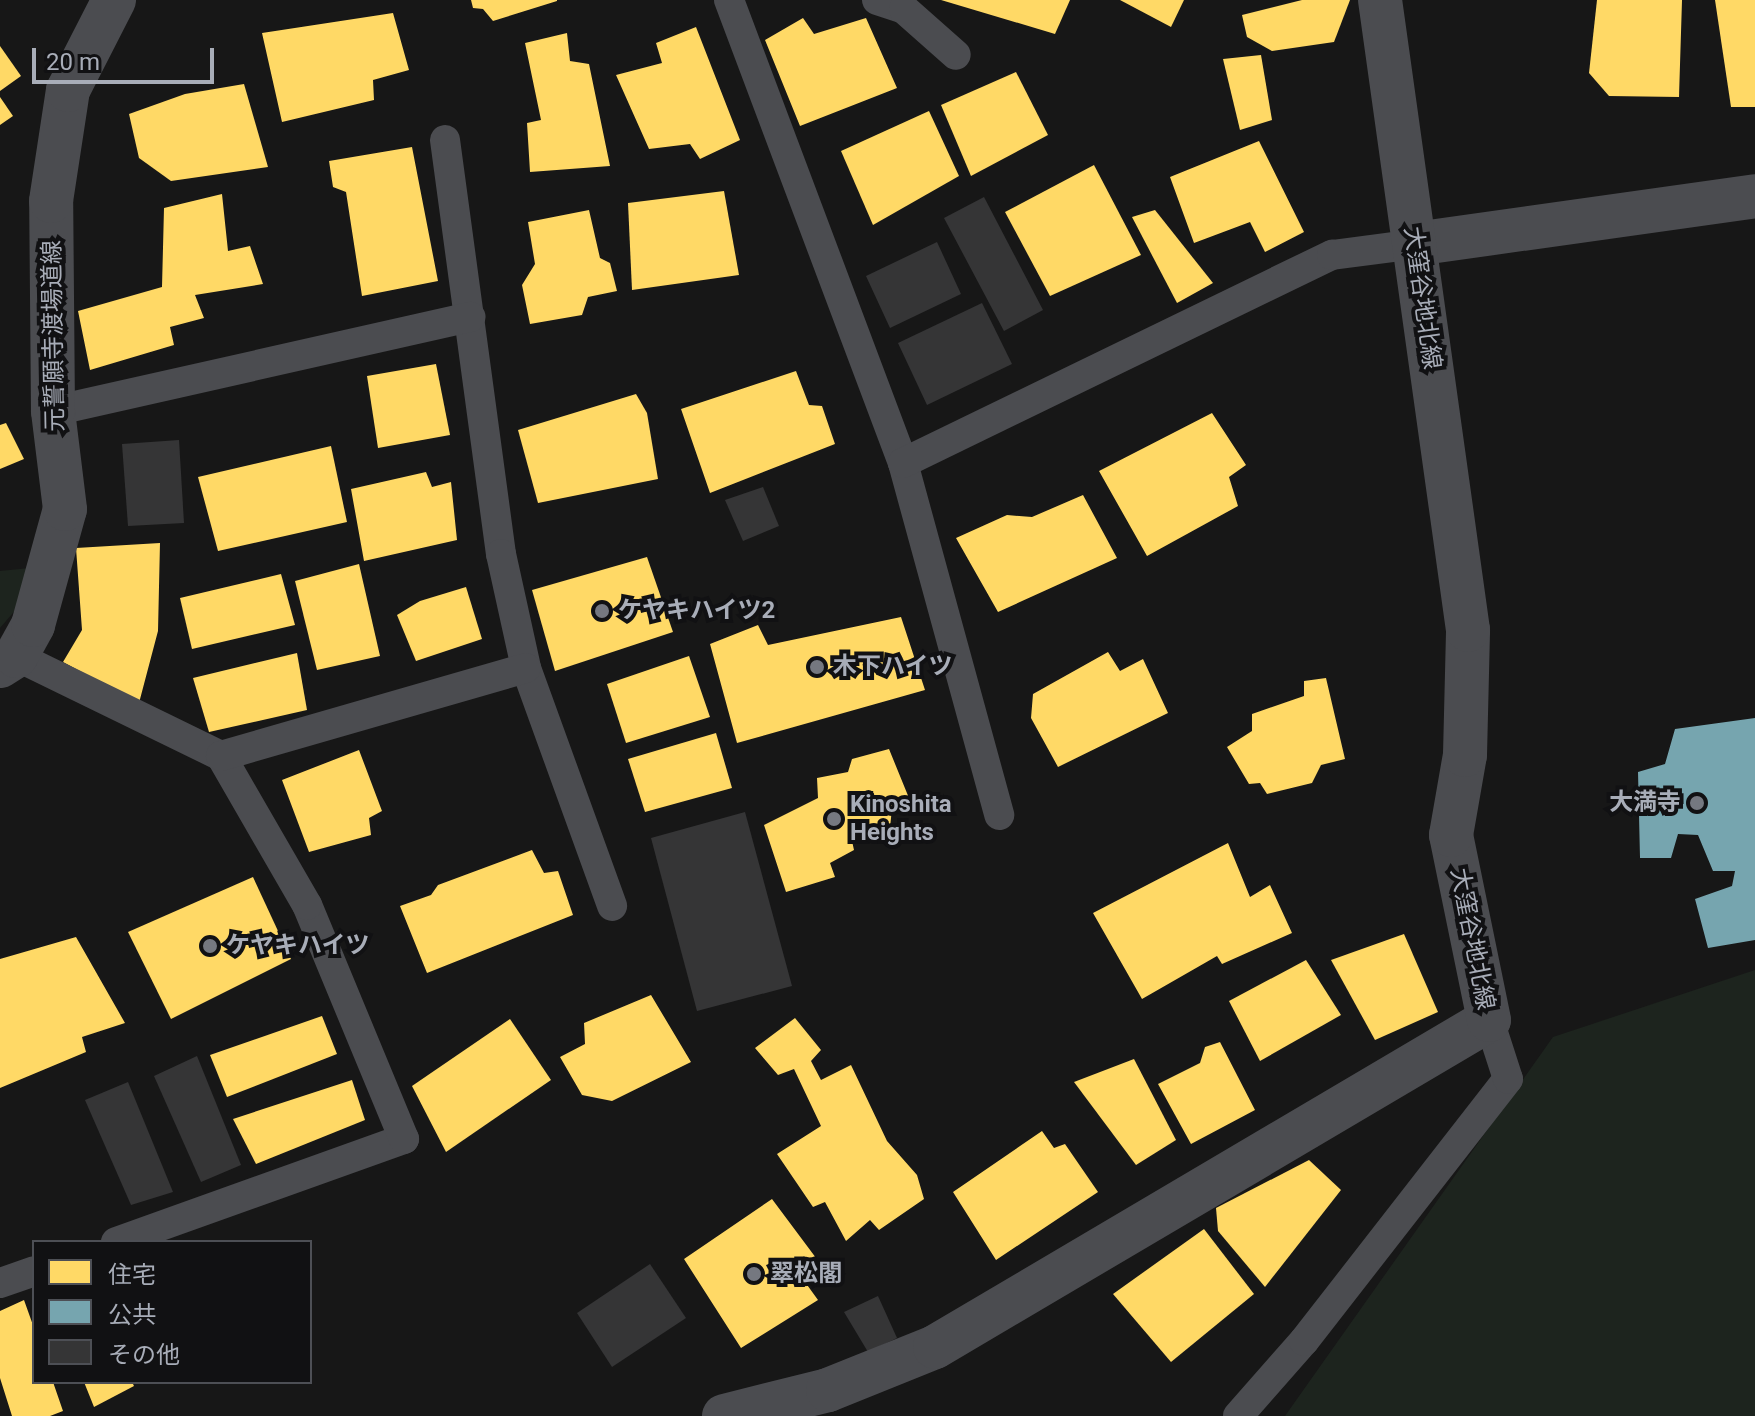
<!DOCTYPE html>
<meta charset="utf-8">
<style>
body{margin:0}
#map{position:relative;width:1755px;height:1416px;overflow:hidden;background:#171717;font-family:Roboto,"Noto Sans JP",sans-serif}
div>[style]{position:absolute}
.green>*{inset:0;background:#1d241e}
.homes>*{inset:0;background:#ffd966}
.public>*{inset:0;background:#76a5af}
.building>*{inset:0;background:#353536}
.service>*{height:30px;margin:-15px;padding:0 15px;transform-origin:15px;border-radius:15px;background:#4b4c50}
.minor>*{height:44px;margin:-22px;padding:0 22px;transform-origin:22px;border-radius:22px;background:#4b4c50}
.dots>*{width:22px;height:22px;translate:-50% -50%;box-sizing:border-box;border:4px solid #111113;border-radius:50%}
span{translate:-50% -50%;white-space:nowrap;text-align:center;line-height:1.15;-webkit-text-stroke:8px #111113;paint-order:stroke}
.street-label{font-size:24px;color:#a8adb8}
.poi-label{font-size:24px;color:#a8adb8;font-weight:700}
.left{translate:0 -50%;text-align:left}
.right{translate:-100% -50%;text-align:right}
.legend{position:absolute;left:32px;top:1240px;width:280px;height:144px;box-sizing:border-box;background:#111113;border:2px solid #4d4f55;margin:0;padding:10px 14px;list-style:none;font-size:24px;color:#a8adb8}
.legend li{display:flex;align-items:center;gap:16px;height:40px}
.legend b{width:40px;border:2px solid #4d4f55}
.scale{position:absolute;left:32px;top:48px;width:182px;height:36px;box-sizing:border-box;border:4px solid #a8adb8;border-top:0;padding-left:10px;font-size:24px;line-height:28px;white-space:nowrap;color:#a8adb8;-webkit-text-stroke:6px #111113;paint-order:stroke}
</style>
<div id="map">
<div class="green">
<div style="clip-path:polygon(30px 568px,18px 607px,0 628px,0 571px)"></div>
<div style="clip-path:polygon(1755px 970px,1755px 1416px,1285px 1416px,1553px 1037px)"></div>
</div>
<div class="homes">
<div style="clip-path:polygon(471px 0,557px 0,557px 1px,493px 21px,483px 9px,473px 8px)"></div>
<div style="clip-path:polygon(941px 0,1070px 0,1055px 34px)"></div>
<div style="clip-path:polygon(1120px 0,1184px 0,1171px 27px)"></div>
<div style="clip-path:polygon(1302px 0,1350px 0,1334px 42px,1272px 51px,1247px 37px,1242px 15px)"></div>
<div style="clip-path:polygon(1597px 0,1682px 0,1679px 97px,1609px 96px,1589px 73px)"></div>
<div style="clip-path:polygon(1715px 0,1755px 0,1755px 107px,1731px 107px)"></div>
<div style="clip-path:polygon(393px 13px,409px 70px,373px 80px,374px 100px,282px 122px,262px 33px)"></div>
<div style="clip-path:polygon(803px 18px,814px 34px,866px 18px,897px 88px,800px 126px,765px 40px)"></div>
<div style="clip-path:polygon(696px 27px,740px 140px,700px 159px,690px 144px,649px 149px,616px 75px,662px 63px,656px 43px)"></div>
<div style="clip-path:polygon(567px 33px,570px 61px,589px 64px,610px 166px,530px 172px,527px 123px,541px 120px,525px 43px)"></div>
<div style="clip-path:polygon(0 46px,21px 76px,0 91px)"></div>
<div style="clip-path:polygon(1261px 55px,1272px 120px,1240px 130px,1223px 59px)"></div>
<div style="clip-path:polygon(1016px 72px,1048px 135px,971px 176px,941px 105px)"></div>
<div style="clip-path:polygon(244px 84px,268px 167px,171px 181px,139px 158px,129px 114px,185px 94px)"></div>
<div style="clip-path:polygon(0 97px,13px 116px,0 125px)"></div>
<div style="clip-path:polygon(929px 111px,959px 176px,873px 225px,841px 151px)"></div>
<div style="clip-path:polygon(1259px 141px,1304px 232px,1265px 252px,1250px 222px,1194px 243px,1170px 177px)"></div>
<div style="clip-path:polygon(412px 147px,438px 281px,362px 296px,346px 192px,333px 187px,329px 161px)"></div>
<div style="clip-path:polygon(1094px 165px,1141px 255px,1050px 296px,1005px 212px)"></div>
<div style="clip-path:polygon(724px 191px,739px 275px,632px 290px,628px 203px)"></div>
<div style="clip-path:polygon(222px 194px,228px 251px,250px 246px,263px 284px,195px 295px,204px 318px,170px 327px,174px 345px,90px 370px,78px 311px,162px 287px,164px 208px)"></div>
<div style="clip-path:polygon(589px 210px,600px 258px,610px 263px,617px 291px,588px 297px,582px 315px,530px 324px,522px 285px,535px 264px,528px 222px)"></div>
<div style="clip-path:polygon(1155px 210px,1213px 283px,1177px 303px,1132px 217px)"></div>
<div style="clip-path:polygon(436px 364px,450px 435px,378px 448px,367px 376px)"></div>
<div style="clip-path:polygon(796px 371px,809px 405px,822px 406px,835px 444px,710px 493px,681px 409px)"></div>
<div style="clip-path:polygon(636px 394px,647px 413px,658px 479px,538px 503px,518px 430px)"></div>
<div style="clip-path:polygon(1212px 413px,1246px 465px,1229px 477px,1238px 506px,1147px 556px,1099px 471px)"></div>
<div style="clip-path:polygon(6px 423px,24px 459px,0 469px,0 425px)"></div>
<div style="clip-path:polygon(331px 446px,347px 522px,218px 551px,198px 477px)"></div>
<div style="clip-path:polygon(426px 472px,432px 487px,451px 482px,457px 540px,364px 561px,351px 489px)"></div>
<div style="clip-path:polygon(1083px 495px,1117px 558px,998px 612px,956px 538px,1007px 515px,1032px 517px)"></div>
<div style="clip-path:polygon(160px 543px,158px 631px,139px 703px,63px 662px,82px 630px,76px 548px)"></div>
<div style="clip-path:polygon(647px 557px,673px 632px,555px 671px,532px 590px)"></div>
<div style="clip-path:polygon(359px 564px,380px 656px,317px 670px,295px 581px)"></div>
<div style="clip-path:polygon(281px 574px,295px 625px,192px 649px,180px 598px)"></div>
<div style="clip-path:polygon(466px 587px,482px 639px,416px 661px,397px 615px,420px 601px)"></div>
<div style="clip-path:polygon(901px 617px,925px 690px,737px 743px,710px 644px,758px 625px,768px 645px)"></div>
<div style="clip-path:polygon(1108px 652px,1120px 671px,1143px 659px,1168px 713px,1058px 767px,1031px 718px,1033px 694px)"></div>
<div style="clip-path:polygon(297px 653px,307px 710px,209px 732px,193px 678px)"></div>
<div style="clip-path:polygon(689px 656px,710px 717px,626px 743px,607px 684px)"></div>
<div style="clip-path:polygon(1326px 678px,1345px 759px,1321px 765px,1312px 783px,1267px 794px,1260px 783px,1249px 784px,1227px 747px,1252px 731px,1252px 714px,1304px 696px,1304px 681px)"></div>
<div style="clip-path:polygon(716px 733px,732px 788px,645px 812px,628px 759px)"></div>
<div style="clip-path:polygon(889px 749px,911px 803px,892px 808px,890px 828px,852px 841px,854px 850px,830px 863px,835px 877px,786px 892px,764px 825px,818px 798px,817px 778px,848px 772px,852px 759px)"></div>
<div style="clip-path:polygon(359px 750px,382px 811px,369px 818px,371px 835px,309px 852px,282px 780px)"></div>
<div style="clip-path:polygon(1228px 843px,1250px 897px,1270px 885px,1292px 933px,1222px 964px,1217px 956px,1142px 999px,1093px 913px)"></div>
<div style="clip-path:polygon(532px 850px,544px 873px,558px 871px,573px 915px,427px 973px,400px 906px,431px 895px,438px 885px)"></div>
<div style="clip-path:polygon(253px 877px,291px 959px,171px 1019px,128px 932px)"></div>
<div style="clip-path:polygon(1404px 934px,1438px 1012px,1375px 1040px,1331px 960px)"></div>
<div style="clip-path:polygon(76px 937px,125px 1023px,82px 1037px,86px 1052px,0 1088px,0 959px)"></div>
<div style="clip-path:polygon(1306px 960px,1341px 1015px,1260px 1061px,1229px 1001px)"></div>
<div style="clip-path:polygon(651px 995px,691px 1062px,612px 1101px,582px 1095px,560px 1057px,585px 1044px,584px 1023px)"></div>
<div style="clip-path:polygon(322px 1016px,337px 1054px,227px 1097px,210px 1055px)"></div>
<div style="clip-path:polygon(795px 1018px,821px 1050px,811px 1061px,821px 1080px,851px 1065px,887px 1141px,917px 1175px,924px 1199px,879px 1230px,870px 1220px,846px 1241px,825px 1202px,813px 1207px,777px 1154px,821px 1126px,794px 1069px,778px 1075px,755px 1048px)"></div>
<div style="clip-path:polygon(510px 1019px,551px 1080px,446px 1152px,412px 1086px)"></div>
<div style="clip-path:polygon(1220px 1042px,1255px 1110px,1191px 1144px,1158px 1084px,1200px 1063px,1205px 1047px)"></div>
<div style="clip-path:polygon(1134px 1059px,1176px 1140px,1136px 1165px,1074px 1082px)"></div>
<div style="clip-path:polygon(352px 1080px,365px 1120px,256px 1164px,233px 1119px)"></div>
<div style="clip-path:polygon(1042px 1131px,1054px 1148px,1065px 1144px,1098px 1192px,996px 1260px,953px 1192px)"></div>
<div style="clip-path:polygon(1309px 1160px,1341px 1190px,1265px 1287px,1218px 1231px,1216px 1208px)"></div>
<div style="clip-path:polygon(772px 1199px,822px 1266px,805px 1282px,818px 1300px,741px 1348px,684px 1259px)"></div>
<div style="clip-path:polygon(1204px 1229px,1254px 1294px,1171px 1362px,1113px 1294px)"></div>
<div style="clip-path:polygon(24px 1300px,34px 1328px,34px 1382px,53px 1382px,63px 1411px,50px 1416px,12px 1416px,0 1378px,0 1311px)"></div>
<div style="clip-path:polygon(84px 1382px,132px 1382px,134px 1386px,94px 1407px)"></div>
</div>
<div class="public">
<div style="clip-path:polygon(1755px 718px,1755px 940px,1708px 948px,1695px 899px,1732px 886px,1735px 871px,1713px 871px,1698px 835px,1678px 834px,1671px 858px,1640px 858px,1638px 772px,1665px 764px,1675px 729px)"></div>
</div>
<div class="building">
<div style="clip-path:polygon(984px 197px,1043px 310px,1004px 331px,944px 218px)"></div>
<div style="clip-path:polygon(937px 242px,961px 294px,890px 328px,866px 276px)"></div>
<div style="clip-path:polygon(982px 303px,1012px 364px,927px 405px,898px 343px)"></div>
<div style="clip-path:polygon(179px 440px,184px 523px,128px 526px,122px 444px)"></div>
<div style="clip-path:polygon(763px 487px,779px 526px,743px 541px,725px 500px)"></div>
<div style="clip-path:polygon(745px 812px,792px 986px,697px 1011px,651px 838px)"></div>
<div style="clip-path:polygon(197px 1056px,241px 1165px,201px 1182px,154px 1076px)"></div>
<div style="clip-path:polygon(128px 1082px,173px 1192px,131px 1205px,85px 1100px)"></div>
<div style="clip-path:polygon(650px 1264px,686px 1318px,612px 1367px,577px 1313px)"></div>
<div style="clip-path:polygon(878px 1296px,897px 1338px,868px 1352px,844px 1312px)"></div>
</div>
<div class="service">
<div style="left:729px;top:0;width:495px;rotate:69.4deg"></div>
<div style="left:903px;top:463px;width:365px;rotate:74.7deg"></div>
<div style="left:877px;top:0;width:28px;rotate:18deg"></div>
<div style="left:904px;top:9px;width:69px;rotate:41.5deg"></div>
<div style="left:445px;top:140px;width:418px;rotate:82.3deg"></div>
<div style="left:501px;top:554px;width:117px;rotate:77.6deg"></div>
<div style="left:526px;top:668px;width:253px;rotate:70.1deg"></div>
<div style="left:53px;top:411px;width:428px;rotate:-12.7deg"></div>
<div style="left:903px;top:463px;width:477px;rotate:-25.9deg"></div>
<div style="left:1332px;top:255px;width:84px;rotate:-7.5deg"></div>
<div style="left:16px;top:656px;width:228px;rotate:26deg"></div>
<div style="left:116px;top:1242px;width:306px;rotate:-19.7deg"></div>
<div style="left:404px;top:1139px;width:253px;rotate:-112.5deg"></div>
<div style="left:307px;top:905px;width:172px;rotate:-120deg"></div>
<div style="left:221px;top:756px;width:317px;rotate:-16.1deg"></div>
<div style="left:0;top:1283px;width:36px;rotate:-19deg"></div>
<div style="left:1238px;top:1416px;width:100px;rotate:-48.7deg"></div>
<div style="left:1304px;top:1341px;width:332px;rotate:-52.1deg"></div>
<div style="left:1508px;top:1079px;width:62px;rotate:-107.9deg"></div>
</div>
<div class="minor">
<div style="left:1415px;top:244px;width:343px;rotate:-8deg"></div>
<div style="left:0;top:666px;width:19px;rotate:-32deg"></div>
<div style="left:16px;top:656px;width:35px;rotate:-61deg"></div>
<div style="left:33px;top:625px;width:120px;rotate:-74.6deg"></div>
<div style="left:65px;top:509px;width:99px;rotate:-97deg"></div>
<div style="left:53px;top:411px;width:210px;rotate:-90.5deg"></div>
<div style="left:51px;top:201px;width:112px;rotate:-81.3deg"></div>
<div style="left:68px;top:90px;width:101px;rotate:-62.9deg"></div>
<div style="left:724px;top:1416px;width:107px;rotate:-14deg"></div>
<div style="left:828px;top:1390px;width:115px;rotate:-21.9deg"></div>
<div style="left:935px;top:1347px;width:643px;rotate:-30.55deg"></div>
<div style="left:1489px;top:1020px;width:189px;rotate:-101.6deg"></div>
<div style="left:1451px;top:835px;width:81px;rotate:-80.1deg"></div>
<div style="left:1465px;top:755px;width:125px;rotate:-88.6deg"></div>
<div style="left:1468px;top:630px;width:636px;rotate:-97.95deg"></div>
</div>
<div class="dots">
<div style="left:602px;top:611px;background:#757880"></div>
<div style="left:817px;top:667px;background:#757880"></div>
<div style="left:1697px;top:803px;background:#757880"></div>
<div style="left:834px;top:819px;background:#757880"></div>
<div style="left:210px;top:946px;background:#757880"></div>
<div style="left:754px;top:1274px;background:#757880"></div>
</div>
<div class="street-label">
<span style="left:1422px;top:298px;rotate:82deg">大窪谷地北線</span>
<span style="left:54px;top:336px;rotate:-91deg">元誓願寺渡場道線</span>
<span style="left:1472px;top:939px;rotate:79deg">大窪谷地北線</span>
</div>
<div class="poi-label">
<span class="left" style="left:618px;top:611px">ケヤキハイツ2</span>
<span class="left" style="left:833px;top:667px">木下ハイツ</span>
<span class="right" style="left:1681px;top:803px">大満寺</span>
<span class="left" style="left:850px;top:819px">Kinoshita<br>Heights</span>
<span class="left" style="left:226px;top:946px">ケヤキハイツ</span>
<span class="left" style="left:770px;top:1274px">翠松閣</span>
</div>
<ul class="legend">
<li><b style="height:22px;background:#ffd966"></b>住宅</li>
<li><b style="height:22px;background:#76a5af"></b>公共</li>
<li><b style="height:22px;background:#353536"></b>その他</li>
</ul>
<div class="scale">20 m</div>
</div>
